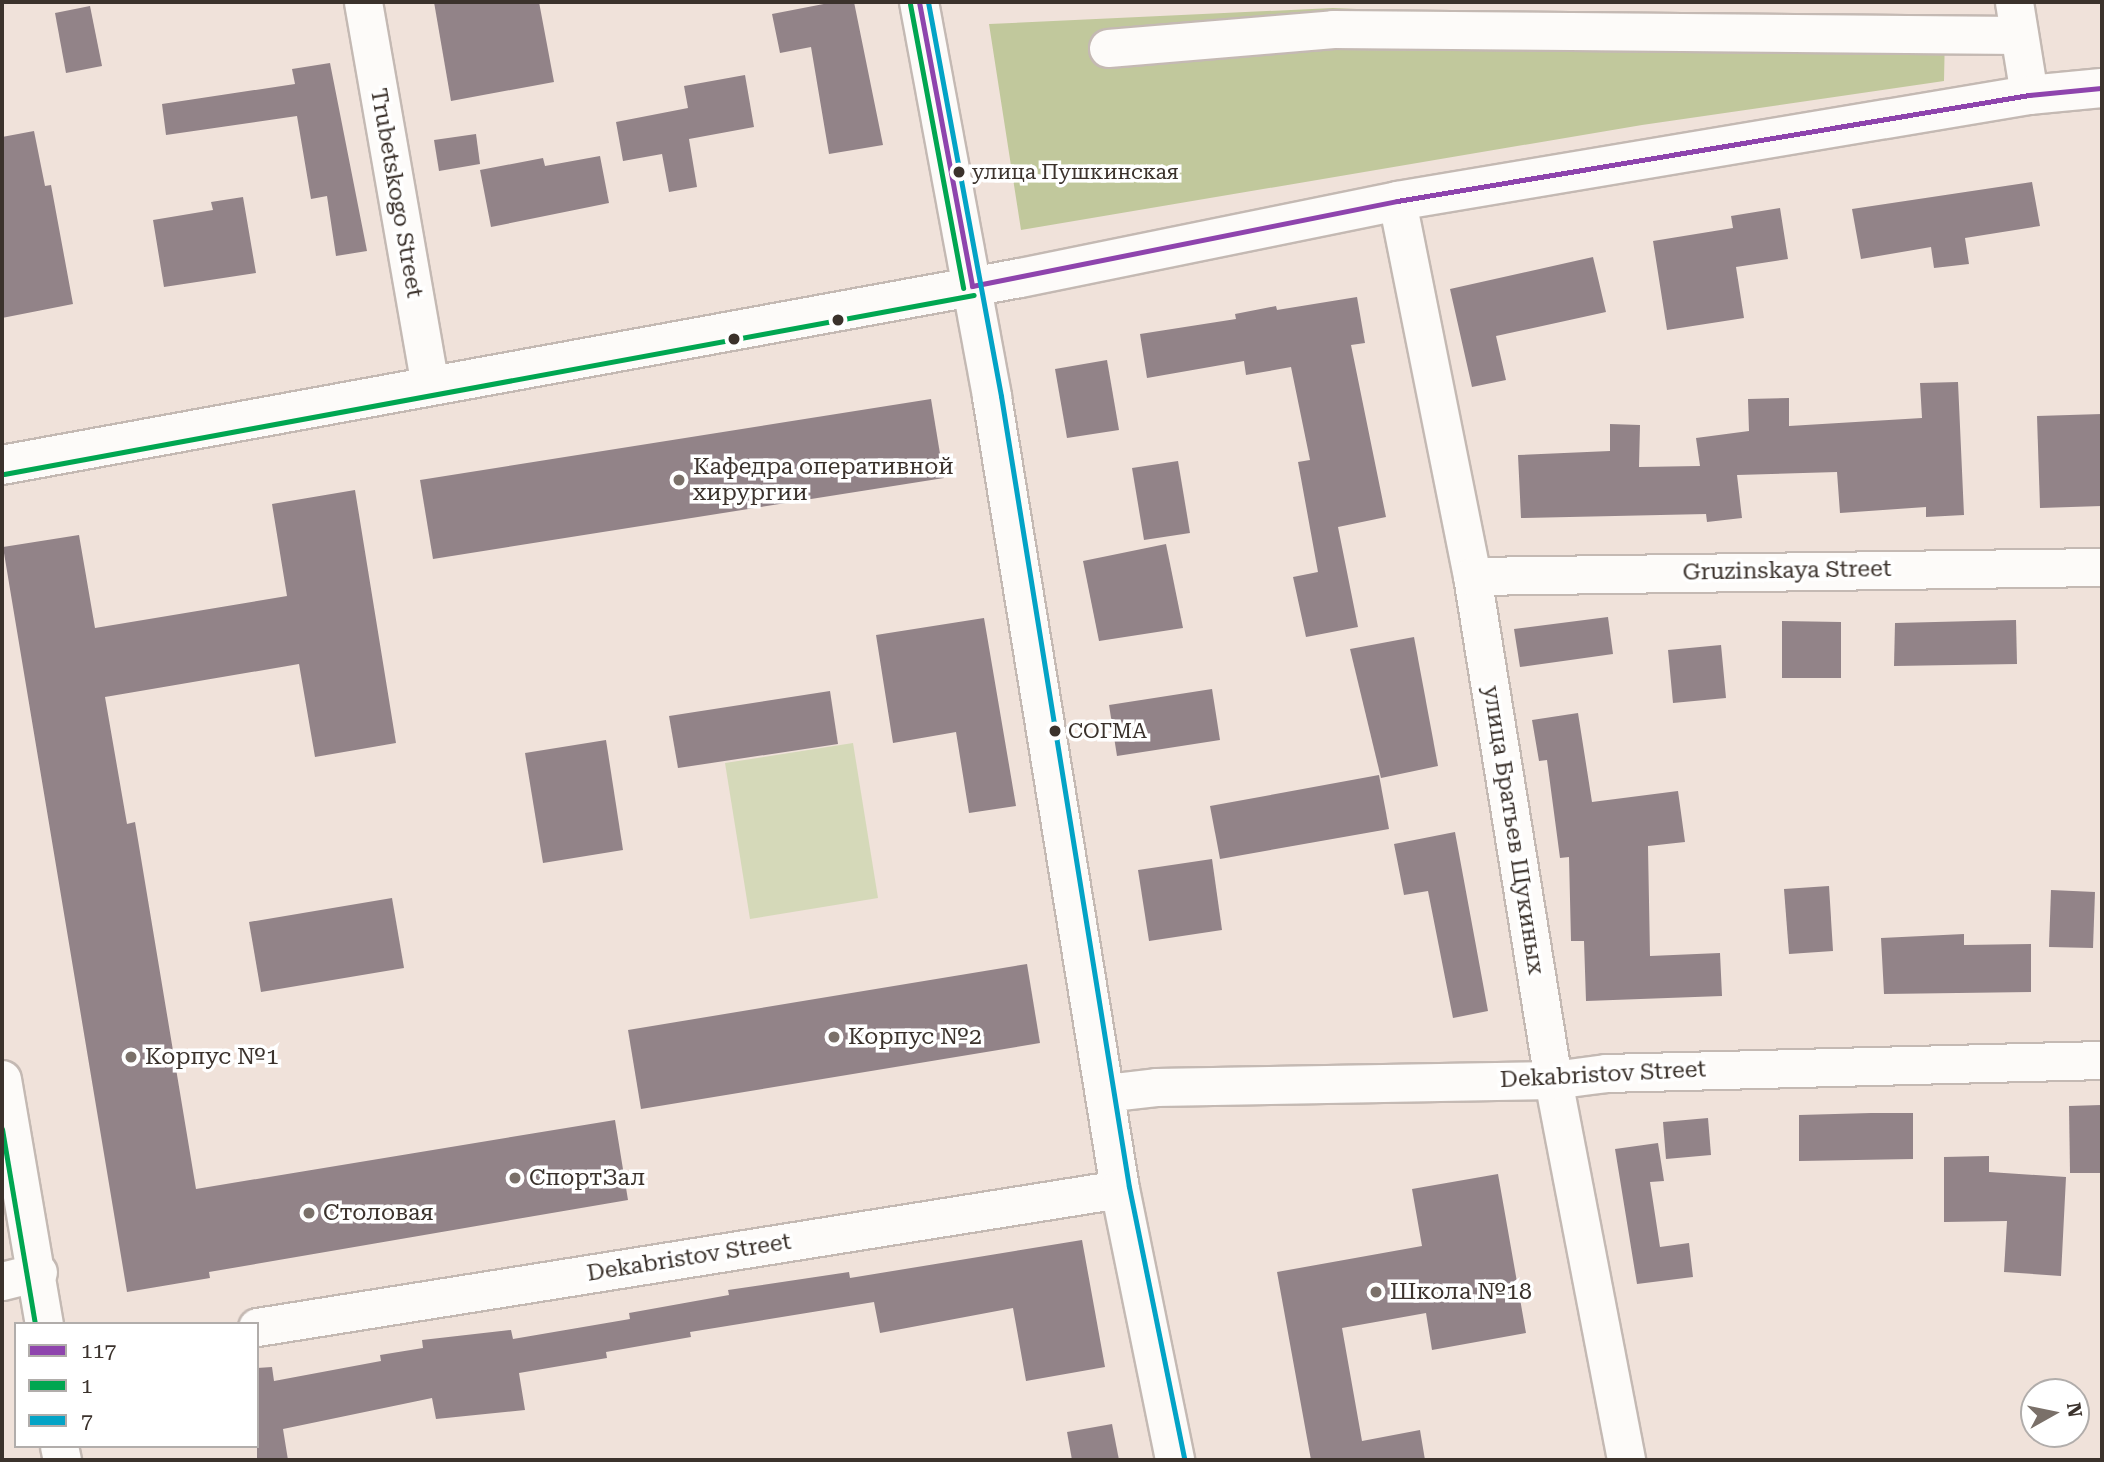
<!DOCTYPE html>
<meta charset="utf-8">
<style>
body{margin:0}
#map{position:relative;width:2104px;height:1462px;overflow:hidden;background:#f0e2da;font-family:"Roboto Serif",serif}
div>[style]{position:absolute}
.green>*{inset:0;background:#d5d9b9}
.forest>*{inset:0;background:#c1c89c}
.building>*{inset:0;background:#928388}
.roads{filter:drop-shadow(2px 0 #c4b9b3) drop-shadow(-2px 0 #c4b9b3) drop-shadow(0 2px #c4b9b3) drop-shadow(0 -2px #c4b9b3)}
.minor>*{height:37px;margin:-18.5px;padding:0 18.5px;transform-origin:18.5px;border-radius:18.5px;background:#fdfbf9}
.tertiary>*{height:38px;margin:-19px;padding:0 19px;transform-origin:19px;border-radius:19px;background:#fdfbf9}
.bus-1>*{height:5px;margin:-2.5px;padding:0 2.5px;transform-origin:2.5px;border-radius:2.5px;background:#8e44ad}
.bus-2>*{height:5px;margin:-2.5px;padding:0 2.5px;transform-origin:2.5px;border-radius:2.5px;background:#00a651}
.bus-3>*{height:5px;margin:-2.5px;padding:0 2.5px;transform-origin:2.5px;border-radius:2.5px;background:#03a3c6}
.dots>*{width:19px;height:19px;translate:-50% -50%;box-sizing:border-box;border:4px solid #fff;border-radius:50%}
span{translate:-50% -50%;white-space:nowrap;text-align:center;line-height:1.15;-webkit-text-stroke:7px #fff;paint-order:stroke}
.bus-label{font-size:21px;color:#3b322c}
.left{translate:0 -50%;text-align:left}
.street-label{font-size:23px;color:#3b322c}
.poi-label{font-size:23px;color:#3b322c}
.frame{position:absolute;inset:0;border:4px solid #3b322c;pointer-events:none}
.legend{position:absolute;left:14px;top:1322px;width:245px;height:126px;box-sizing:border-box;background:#fff;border:2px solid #b1adab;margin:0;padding:9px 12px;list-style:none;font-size:21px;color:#3b322c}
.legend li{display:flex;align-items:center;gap:14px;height:35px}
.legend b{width:35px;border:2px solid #b1adab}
.north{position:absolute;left:2020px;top:1378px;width:70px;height:70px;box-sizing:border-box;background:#fff;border:2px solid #b1adab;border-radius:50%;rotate:81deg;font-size:19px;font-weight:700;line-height:28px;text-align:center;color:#3b322c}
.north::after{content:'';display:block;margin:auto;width:24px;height:32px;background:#7a7069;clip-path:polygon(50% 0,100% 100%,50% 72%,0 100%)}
</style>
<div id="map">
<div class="green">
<div style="clip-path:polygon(853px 743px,878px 898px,750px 919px,725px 763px)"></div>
</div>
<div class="forest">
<div style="clip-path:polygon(1333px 8px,1945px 33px,1944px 81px,1642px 125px,1021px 230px,989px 24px)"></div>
</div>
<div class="building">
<div style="clip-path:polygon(434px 2px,539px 2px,554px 82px,451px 101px)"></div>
<div style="clip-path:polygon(834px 2px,854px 2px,883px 145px,829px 154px,811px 47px,780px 53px,772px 14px)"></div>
<div style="clip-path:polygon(90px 6px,102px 66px,66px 73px,55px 13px)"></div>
<div style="clip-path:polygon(330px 63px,367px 251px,336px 256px,327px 196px,311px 199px,297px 116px,166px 135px,162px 104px,295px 84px,292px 69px)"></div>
<div style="clip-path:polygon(745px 75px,754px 127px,689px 139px,697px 187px,669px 192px,662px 154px,623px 161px,616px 122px,688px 108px,684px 86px)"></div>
<div style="clip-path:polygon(34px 131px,45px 186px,51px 185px,73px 304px,2px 318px,2px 137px)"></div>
<div style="clip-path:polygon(476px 134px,480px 164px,439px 171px,434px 140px)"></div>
<div style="clip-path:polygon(600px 156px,609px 203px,491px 227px,480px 170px,543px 158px,545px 166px)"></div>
<div style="clip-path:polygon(2032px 182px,2040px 226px,1965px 238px,1969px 264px,1934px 268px,1931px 247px,1861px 259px,1852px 209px)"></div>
<div style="clip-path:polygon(243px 197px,256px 273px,164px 287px,153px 220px,213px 210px,211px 202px)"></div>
<div style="clip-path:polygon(1780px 208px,1788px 259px,1736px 267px,1744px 318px,1667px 330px,1653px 241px,1733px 228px,1731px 216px)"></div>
<div style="clip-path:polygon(1593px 257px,1606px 312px,1496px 336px,1506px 380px,1472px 387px,1450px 289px)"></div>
<div style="clip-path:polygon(1357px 297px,1365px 343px,1351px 345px,1386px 517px,1338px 527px,1358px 627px,1306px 637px,1293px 577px,1318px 572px,1298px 462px,1310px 460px,1291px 367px,1246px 375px,1244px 361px,1147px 378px,1140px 334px,1236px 319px,1235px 314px,1276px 306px,1277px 310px)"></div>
<div style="clip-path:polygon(1107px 360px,1119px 430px,1067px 438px,1055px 369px)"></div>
<div style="clip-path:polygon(1958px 382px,1964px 515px,1926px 517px,1926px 507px,1840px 513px,1837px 472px,1737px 475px,1742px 518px,1707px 522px,1706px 514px,1521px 518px,1518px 455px,1610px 451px,1610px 424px,1640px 425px,1639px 467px,1700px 466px,1696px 438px,1749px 431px,1748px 399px,1789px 398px,1789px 426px,1922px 418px,1920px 383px)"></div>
<div style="clip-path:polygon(931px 399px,944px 478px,433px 559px,420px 480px)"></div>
<div style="clip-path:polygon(2102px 414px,2102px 506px,2040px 508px,2037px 416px)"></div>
<div style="clip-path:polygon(1178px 461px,1190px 533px,1144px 540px,1132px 468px)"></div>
<div style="clip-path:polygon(355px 490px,396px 743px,315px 757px,299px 664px,105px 697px,127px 824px,135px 822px,196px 1189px,615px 1120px,628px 1200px,209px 1272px,210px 1278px,127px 1292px,3px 547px,79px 535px,95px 628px,287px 596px,272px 504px)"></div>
<div style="clip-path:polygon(1166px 544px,1183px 628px,1099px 641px,1083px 561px)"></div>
<div style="clip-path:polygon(1608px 617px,1613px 654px,1520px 667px,1514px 629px)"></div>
<div style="clip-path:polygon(984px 618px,1016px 806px,969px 813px,956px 732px,893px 743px,876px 635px)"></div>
<div style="clip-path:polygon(2016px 620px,2017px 664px,1894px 666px,1895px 623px)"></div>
<div style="clip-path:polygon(1782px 621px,1841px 622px,1841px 678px,1782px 678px)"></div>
<div style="clip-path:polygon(1414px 637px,1438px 766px,1381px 778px,1350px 649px)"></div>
<div style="clip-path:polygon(1721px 645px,1726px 698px,1673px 703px,1668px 650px)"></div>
<div style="clip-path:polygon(1212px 689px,1220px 740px,1117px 756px,1109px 705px)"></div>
<div style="clip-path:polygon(830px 691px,838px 744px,678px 768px,669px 716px)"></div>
<div style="clip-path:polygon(1578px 713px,1592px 802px,1678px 791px,1685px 842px,1648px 846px,1650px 956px,1720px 953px,1722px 996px,1586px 1001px,1584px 941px,1571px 941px,1569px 857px,1560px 858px,1547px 760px,1539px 761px,1532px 720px)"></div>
<div style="clip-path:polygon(606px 740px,623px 850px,543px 863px,525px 753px)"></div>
<div style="clip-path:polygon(1379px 775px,1389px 829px,1220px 859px,1210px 806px)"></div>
<div style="clip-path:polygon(1455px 832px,1488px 1011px,1453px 1018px,1428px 891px,1404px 895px,1394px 844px)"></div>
<div style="clip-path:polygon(1212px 859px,1222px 930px,1149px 941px,1138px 870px)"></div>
<div style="clip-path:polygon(1829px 886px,1833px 951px,1789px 954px,1784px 889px)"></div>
<div style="clip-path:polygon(2051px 890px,2095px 892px,2093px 948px,2049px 947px)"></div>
<div style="clip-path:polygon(392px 898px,404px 968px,261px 992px,249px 922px)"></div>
<div style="clip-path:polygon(1964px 934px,1964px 945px,2031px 944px,2031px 992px,1884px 994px,1881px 938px)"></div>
<div style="clip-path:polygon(1027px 964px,1040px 1043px,641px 1109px,628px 1030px)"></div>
<div style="clip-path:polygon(2101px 1105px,2102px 1173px,2070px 1173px,2069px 1106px)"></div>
<div style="clip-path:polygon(1871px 1113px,1913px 1113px,1913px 1159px,1799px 1161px,1799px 1115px)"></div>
<div style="clip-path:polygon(1708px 1118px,1711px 1155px,1666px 1159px,1663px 1122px)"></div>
<div style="clip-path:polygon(1658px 1143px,1664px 1181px,1650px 1182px,1660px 1247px,1689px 1243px,1693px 1277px,1637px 1284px,1615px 1149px)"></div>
<div style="clip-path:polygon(1989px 1156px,1989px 1172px,2066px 1177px,2061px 1276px,2004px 1272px,2007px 1221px,1944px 1222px,1944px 1157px)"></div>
<div style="clip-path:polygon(1498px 1174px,1526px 1333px,1432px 1350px,1426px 1313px,1342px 1328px,1362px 1441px,1420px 1430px,1425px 1460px,1311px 1460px,1277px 1272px,1422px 1246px,1412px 1189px)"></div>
<div style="clip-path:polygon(1082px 1240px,1105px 1367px,1026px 1381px,1013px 1308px,880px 1333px,874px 1302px,690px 1332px,691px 1337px,606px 1352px,607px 1358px,519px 1373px,525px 1410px,436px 1419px,432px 1398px,283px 1429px,288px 1460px,257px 1460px,257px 1368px,272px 1367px,274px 1381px,381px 1361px,380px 1355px,423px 1348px,422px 1340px,511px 1330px,513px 1339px,630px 1319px,629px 1313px,729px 1295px,728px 1290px,849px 1272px,850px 1278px)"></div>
<div style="clip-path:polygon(1112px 1424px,1119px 1460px,1072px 1460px,1067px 1432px)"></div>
</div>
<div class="roads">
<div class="minor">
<div style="left:363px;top:2px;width:389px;rotate:80.1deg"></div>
<div style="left:2014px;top:2px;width:94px;rotate:80.8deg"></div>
<div style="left:1108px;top:48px;width:226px;rotate:-4.8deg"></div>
<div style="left:1333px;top:29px;width:686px;rotate:0.5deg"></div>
<div style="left:1397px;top:201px;width:382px;rotate:78.7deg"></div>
<div style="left:1472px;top:576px;width:510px;rotate:80.87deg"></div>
<div style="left:1553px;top:1080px;width:387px;rotate:79.1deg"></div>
<div style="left:1472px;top:576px;width:630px;rotate:-0.82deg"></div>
<div style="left:2px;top:1079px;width:249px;rotate:80.3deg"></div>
<div style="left:1105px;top:1093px;width:51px;rotate:-6.7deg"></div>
<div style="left:1156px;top:1087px;width:397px;rotate:-1deg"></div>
<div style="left:1553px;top:1080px;width:53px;rotate:-7.5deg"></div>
<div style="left:1606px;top:1073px;width:496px;rotate:-1.5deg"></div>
<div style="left:2px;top:1281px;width:37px;rotate:-14deg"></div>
<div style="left:257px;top:1327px;width:874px;rotate:-9.09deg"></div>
<div style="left:59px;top:1446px;width:14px;rotate:78deg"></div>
</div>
<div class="tertiary">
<div style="left:919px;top:2px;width:402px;rotate:79.5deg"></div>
<div style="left:992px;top:397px;width:802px;rotate:80.82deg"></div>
<div style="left:1120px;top:1189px;width:277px;rotate:78.5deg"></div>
<div style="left:2px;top:465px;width:1035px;rotate:-10.41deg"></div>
<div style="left:1020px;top:278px;width:385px;rotate:-11.5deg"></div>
<div style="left:1397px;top:201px;width:641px;rotate:-9.52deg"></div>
<div style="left:2029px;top:95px;width:73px;rotate:-5.5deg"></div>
</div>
</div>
<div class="bus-1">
<div style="left:919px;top:2px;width:289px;rotate:79.4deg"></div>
<div style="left:972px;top:286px;width:433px;rotate:-11.3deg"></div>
<div style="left:1397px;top:201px;width:641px;rotate:-9.52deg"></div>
<div style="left:2029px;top:95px;width:73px;rotate:-5.5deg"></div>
</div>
<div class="bus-2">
<div style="left:910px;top:4px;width:289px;rotate:79.4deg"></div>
<div style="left:4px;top:474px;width:986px;rotate:-10.46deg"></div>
<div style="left:2px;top:1129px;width:198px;rotate:80.4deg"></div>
</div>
<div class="bus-3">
<div style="left:928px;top:2px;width:401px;rotate:79.5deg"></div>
<div style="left:1001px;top:396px;width:801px;rotate:80.81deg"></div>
<div style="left:1129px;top:1187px;width:277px;rotate:78.5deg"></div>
</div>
<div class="dots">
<div style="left:959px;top:172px;background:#3b322c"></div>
<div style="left:838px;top:320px;background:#3b322c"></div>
<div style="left:734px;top:339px;background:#3b322c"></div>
<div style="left:679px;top:480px;background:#7a7069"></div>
<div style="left:1055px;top:731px;background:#3b322c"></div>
<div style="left:834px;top:1037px;background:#7a7069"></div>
<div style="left:131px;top:1057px;background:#7a7069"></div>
<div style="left:515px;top:1178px;background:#7a7069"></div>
<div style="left:309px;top:1213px;background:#7a7069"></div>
<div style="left:1376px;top:1292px;background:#7a7069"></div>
</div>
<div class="bus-label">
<span class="left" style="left:972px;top:172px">улица Пушкинская</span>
<span class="left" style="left:1068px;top:731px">СОГМА</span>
</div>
<div class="street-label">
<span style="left:396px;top:193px;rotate:80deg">Trubetskogo Street</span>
<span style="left:1787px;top:571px;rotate:-1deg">Gruzinskaya Street</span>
<span style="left:1513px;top:830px;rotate:81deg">улица Братьев Щукиных</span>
<span style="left:1603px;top:1075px;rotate:-3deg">Dekabristov Street</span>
<span style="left:689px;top:1258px;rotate:-9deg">Dekabristov Street</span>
</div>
<div class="poi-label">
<span class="left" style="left:693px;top:480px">Кафедра оперативной<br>хирургии</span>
<span class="left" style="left:848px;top:1037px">Корпус №2</span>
<span class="left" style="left:145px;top:1057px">Корпус №1</span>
<span class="left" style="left:529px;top:1178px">СпортЗал</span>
<span class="left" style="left:323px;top:1213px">Столовая</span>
<span class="left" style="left:1390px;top:1292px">Школа №18</span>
</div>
<div class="frame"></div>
<ul class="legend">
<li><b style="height:9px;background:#8e44ad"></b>117</li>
<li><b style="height:9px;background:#00a651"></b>1</li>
<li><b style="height:9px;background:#03a3c6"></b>7</li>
</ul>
<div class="north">N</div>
</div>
